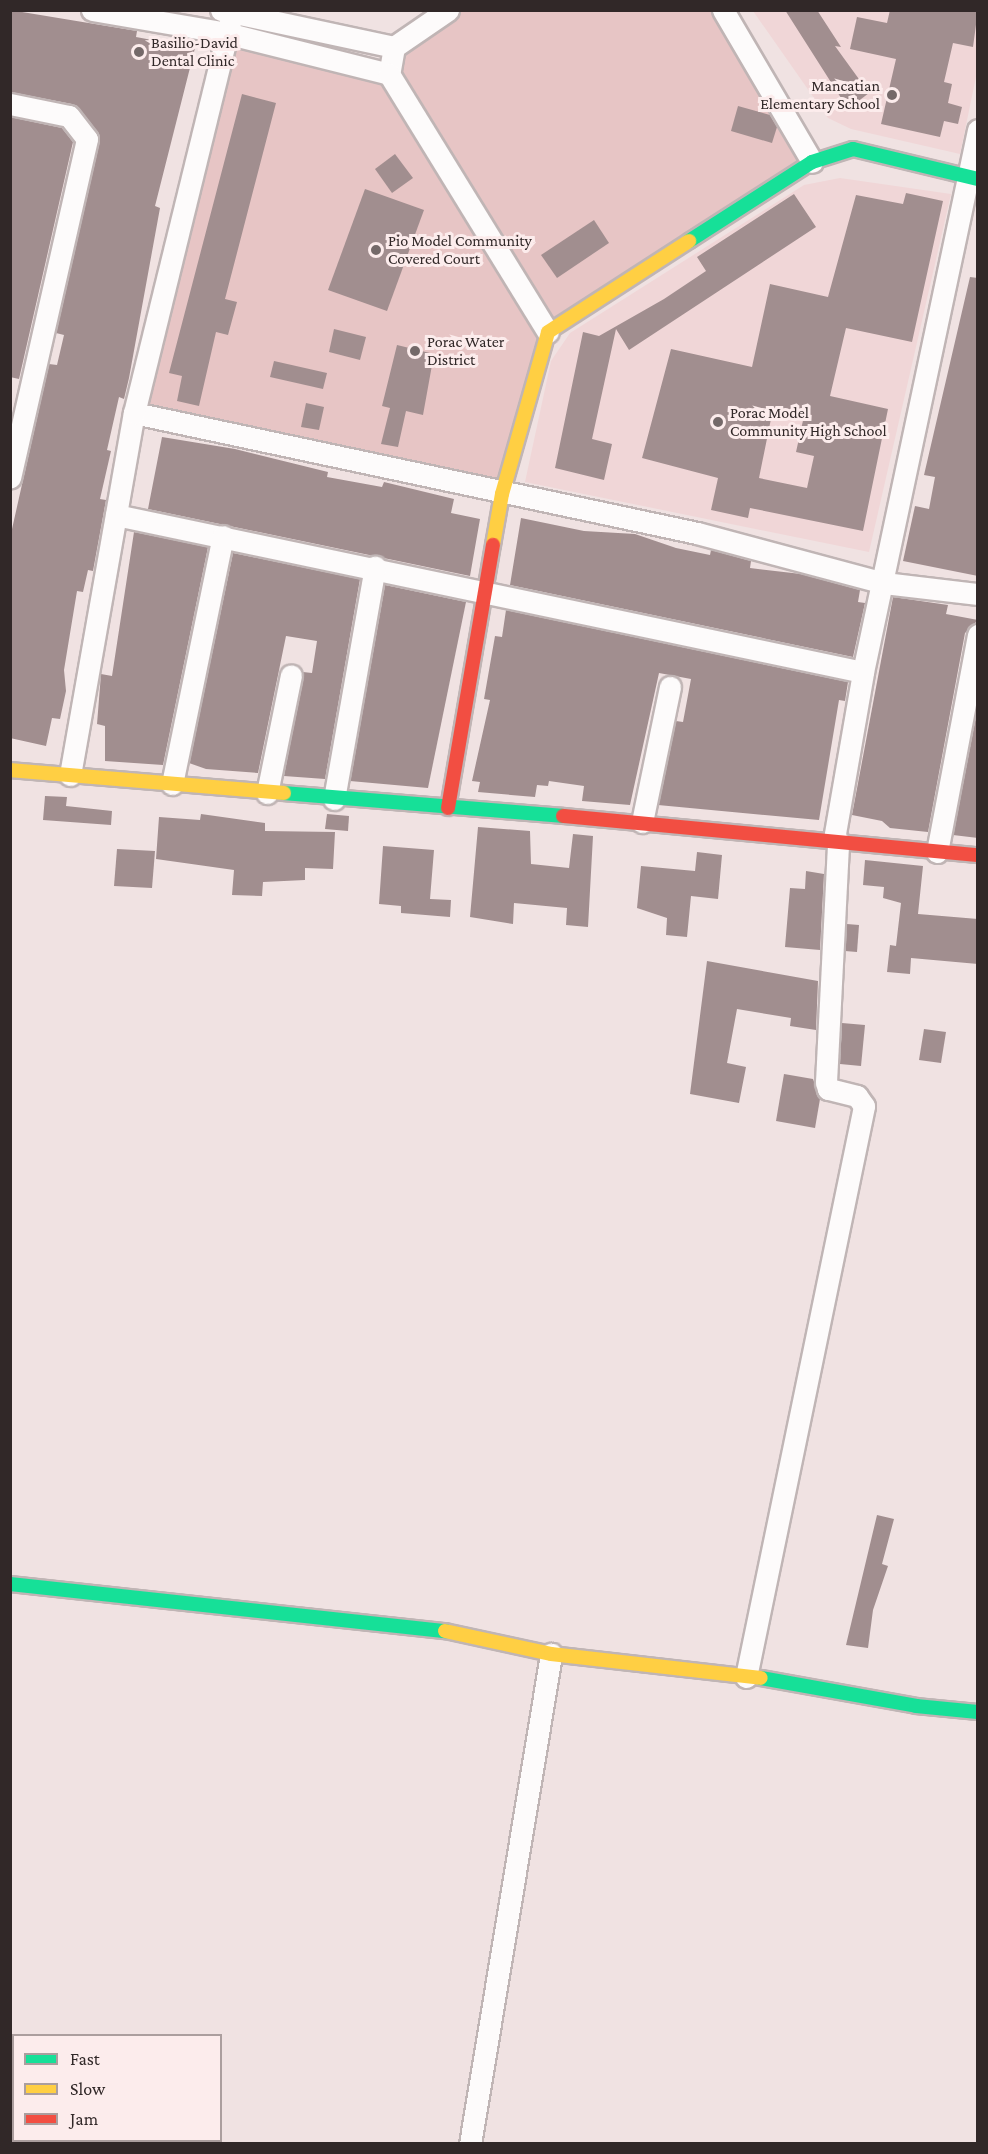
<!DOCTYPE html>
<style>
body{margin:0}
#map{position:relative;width:988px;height:2154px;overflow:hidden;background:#f0e2e2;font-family:"Crimson Pro",serif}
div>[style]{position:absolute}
.built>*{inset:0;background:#f0d6d7}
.green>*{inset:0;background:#e7c5c5}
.building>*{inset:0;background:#a18e8f}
.roads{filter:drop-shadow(2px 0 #c0b5b5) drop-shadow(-2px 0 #c0b5b5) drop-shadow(0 2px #c0b5b5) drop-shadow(0 -2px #c0b5b5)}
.street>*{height:21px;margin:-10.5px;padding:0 10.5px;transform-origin:10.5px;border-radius:10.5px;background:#fdfbfb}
.fast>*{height:14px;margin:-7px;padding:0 7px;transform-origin:7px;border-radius:7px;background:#16e098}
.slow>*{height:14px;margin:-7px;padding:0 7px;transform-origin:7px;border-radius:7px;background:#ffcf43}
.jam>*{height:14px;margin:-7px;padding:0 7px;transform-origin:7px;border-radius:7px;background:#f24e42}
.dots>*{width:16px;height:16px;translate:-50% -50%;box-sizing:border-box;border:3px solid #fcecec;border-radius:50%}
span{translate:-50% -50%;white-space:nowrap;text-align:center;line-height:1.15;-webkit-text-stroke:6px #fcecec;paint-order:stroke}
.poi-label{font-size:16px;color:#312828}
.left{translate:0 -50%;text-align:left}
.right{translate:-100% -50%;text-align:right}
.frame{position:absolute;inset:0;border:12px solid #312828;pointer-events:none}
.legend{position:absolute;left:12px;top:2034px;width:210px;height:108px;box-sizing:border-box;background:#fcecec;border:2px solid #ab9e9e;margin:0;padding:8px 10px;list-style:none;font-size:18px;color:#312828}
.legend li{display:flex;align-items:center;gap:12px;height:30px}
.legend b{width:30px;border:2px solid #ab9e9e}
</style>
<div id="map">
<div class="built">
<div style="clip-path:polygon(753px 11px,977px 11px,977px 72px,960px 154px,851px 129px,828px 118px)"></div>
<div style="clip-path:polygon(840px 178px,951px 194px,869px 552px,525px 482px,551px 361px,570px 333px,804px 185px)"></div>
</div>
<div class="green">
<div style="clip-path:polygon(448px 11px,723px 11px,812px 162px,549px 332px,502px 494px,134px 413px,226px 33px,389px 74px,394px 47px)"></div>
</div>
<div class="building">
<div style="clip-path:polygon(10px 10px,137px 31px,136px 37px,195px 48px,155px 206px,160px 208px,129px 378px,124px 399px,119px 397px,107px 450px,111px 451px,100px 499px,106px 500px,93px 571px,88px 570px,83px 592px,77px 591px,64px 670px,66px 691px,60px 719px,52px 718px,46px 746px,10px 738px,10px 538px,49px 364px,57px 365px,64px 335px,56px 333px,99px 137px,72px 104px,10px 92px)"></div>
<div style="clip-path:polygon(785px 10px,817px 10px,841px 47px,835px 46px,869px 93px,848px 109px)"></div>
<div style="clip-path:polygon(890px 10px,978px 10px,973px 47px,953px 43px,944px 82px,952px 84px,948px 103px,962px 107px,958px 124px,944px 121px,940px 137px,881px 124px,896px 59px,850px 49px,857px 17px,887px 23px)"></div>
<div style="clip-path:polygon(242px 94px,276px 103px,225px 299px,237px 302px,228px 335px,216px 332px,199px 406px,177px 401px,182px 376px,169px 373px)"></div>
<div style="clip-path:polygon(738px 106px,770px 115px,777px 127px,772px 143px,731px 131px)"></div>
<div style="clip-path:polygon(10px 117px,62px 128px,73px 142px,19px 379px,10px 377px)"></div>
<div style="clip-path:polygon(395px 154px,413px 178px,392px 193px,375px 169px)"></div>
<div style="clip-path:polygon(365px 189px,424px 210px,387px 311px,328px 290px)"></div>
<div style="clip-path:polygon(evenodd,906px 193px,943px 201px,912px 342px,846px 328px,830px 396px,888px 409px,863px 531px,750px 508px,748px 518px,711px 510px,718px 478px,642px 458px,671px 349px,752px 367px,770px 284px,828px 297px,856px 195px,903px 204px,906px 193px,773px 409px,804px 416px,796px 452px,814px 456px,807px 488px,759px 478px,773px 409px)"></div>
<div style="clip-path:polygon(794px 194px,816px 227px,629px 350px,616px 329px,592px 439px,612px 444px,604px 480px,555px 468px,583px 332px,599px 336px,664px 299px,706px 271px,697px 257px)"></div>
<div style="clip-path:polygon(594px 220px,609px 243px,557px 278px,541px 255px)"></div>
<div style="clip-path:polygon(970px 277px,978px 278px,978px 576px,903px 561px,915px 506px,929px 509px,935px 477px,924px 475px)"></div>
<div style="clip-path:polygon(334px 329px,366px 337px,360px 360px,329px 352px)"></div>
<div style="clip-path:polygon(397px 345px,434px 354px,423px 415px,406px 411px,398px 447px,381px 444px,390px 408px,382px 406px)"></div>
<div style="clip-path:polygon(274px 361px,327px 373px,323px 389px,270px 377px)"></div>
<div style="clip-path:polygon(306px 403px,324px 407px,319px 430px,301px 427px)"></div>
<div style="clip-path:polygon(162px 437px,235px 449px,328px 472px,327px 477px,382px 487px,384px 482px,454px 499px,451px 513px,480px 519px,470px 576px,148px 509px)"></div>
<div style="clip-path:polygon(521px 518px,584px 531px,635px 534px,676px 548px,710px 555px,711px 550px,751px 561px,750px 568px,801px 574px,860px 590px,858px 602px,865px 603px,853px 657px,510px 585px)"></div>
<div style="clip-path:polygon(134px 532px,208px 547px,163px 765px,105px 761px,105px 726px,97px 724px,101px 674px,112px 676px)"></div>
<div style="clip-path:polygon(233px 553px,360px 579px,325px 779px,284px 776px,303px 672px,312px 673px,317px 641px,286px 636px,258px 773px,206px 769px,189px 763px)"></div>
<div style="clip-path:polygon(385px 585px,466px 602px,428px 788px,350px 781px)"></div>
<div style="clip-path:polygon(893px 597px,948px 605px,946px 614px,978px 620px,965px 633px,928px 832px,890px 828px,882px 821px,852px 815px)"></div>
<div style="clip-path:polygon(506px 610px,848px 682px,845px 701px,839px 700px,819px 820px,658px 805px,676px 721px,683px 722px,691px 679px,659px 673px,630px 805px,582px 801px,584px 786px,549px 781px,548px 786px,537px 785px,535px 797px,478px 792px,480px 782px,472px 781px,490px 700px,484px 699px,495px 636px,502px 637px)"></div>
<div style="clip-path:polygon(978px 706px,978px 838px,953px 835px)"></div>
<div style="clip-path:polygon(45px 796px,67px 797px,66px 806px,112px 811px,111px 825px,43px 820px)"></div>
<div style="clip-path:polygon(201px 814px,265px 823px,265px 831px,335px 832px,333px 869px,305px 868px,305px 880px,263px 882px,262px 896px,232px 895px,234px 870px,156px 859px,159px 817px,200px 820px)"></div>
<div style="clip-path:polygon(327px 814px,349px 816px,348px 831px,325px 829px)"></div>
<div style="clip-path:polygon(478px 827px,530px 831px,531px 864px,569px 868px,573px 834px,593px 836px,588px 927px,566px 925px,567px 908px,514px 903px,513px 924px,470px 917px)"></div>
<div style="clip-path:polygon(383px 846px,434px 850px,430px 899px,451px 900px,450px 917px,401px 913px,401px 906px,379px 904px)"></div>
<div style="clip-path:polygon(117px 849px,155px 851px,152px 888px,114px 886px)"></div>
<div style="clip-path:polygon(697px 852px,722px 855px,718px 899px,691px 896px,687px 937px,666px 935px,667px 918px,637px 908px,641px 866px,695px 871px)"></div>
<div style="clip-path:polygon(865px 860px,923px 866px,918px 914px,978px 919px,978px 964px,911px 958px,910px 974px,887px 972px,890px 945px,896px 946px,901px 903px,883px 898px,884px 887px,863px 885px)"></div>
<div style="clip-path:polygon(806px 871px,824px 874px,820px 950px,785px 947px,790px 888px,805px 889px)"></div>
<div style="clip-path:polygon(847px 924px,859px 925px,857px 952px,845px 951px)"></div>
<div style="clip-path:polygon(707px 961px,818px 981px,816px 1030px,790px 1026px,791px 1018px,737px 1009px,727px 1063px,746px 1067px,739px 1103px,690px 1094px)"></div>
<div style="clip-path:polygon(842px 1023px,865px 1025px,861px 1066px,840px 1064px)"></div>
<div style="clip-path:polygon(924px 1029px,946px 1032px,941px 1063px,919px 1060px)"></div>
<div style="clip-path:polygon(784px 1074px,813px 1079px,820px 1099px,815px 1128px,776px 1121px)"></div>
<div style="clip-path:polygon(877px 1515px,894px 1519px,882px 1564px,888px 1566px,873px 1610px,868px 1648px,846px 1645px)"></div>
</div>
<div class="roads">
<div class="street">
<div style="left:92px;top:10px;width:136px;rotate:9.7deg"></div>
<div style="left:226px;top:33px;width:168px;rotate:14.1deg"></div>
<div style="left:221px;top:10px;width:177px;rotate:12.1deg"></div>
<div style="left:448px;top:10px;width:65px;rotate:145.6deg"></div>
<div style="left:394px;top:47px;width:27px;rotate:100deg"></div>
<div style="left:389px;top:74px;width:303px;rotate:58.4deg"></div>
<div style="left:723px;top:10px;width:176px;rotate:59.6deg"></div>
<div style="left:10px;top:104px;width:60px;rotate:11.5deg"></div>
<div style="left:69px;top:116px;width:29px;rotate:52deg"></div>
<div style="left:87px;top:139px;width:347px;rotate:102.8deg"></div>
<div style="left:134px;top:413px;width:576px;rotate:12.03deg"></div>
<div style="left:697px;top:533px;width:194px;rotate:15deg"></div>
<div style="left:884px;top:583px;width:95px;rotate:6.7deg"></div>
<div style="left:116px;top:515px;width:763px;rotate:11.87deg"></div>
<div style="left:70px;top:775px;width:368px;rotate:-80deg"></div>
<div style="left:134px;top:413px;width:415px;rotate:-76.2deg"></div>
<div style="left:172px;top:784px;width:253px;rotate:-78.4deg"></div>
<div style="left:267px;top:793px;width:120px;rotate:-78.5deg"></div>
<div style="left:334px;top:799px;width:236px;rotate:-80deg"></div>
<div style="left:642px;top:822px;width:138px;rotate:-78.3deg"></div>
<div style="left:834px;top:839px;width:169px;rotate:-80.1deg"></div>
<div style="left:863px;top:672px;width:554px;rotate:-78.02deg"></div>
<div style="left:937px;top:852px;width:221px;rotate:-79.3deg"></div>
<div style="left:746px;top:1677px;width:583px;rotate:-78.32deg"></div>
<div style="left:864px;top:1106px;width:12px;rotate:-125deg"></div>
<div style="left:857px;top:1096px;width:30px;rotate:-166deg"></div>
<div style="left:828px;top:1089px;width:7px;rotate:-106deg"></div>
<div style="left:826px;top:1082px;width:241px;rotate:-87.1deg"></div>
<div style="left:470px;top:2144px;width:497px;rotate:-80.6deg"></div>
</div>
<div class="fast">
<div style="left:689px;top:241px;width:146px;rotate:-32.7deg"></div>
<div style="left:812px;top:162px;width:43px;rotate:-17.6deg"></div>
<div style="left:853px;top:149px;width:129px;rotate:13.5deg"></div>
<div style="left:284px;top:793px;width:280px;rotate:4.7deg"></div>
<div style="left:10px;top:1584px;width:438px;rotate:6.2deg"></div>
<div style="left:761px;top:1678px;width:158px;rotate:10.2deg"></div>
<div style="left:916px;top:1706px;width:62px;rotate:5.5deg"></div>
</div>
<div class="slow">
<div style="left:493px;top:545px;width:52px;rotate:-80deg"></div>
<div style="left:502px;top:494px;width:168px;rotate:-74.1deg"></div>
<div style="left:548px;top:332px;width:168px;rotate:-32.8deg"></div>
<div style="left:10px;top:770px;width:275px;rotate:4.8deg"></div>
<div style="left:445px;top:1631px;width:108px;rotate:12.2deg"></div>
<div style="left:551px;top:1654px;width:211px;rotate:6.5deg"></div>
</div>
<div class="jam">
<div style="left:448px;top:808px;width:267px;rotate:-80.3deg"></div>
<div style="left:563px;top:816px;width:417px;rotate:5.4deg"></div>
</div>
</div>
<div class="dots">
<div style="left:139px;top:52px;background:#746969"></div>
<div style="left:892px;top:95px;background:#746969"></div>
<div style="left:376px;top:250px;background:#746969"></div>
<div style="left:415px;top:351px;background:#746969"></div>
<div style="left:718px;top:422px;background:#746969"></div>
</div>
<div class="poi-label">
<span class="left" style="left:151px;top:52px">Basilio-David<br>Dental Clinic</span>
<span class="right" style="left:880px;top:95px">Mancatian<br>Elementary School</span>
<span class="left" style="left:388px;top:250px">Pio Model Community<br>Covered Court</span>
<span class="left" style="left:427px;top:351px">Porac Water<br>District</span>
<span class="left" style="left:730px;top:422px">Porac Model<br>Community High School</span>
</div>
<div class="frame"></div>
<ul class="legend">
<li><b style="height:8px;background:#16e098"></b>Fast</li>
<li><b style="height:8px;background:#ffcf43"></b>Slow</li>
<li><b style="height:8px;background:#f24e42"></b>Jam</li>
</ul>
</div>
